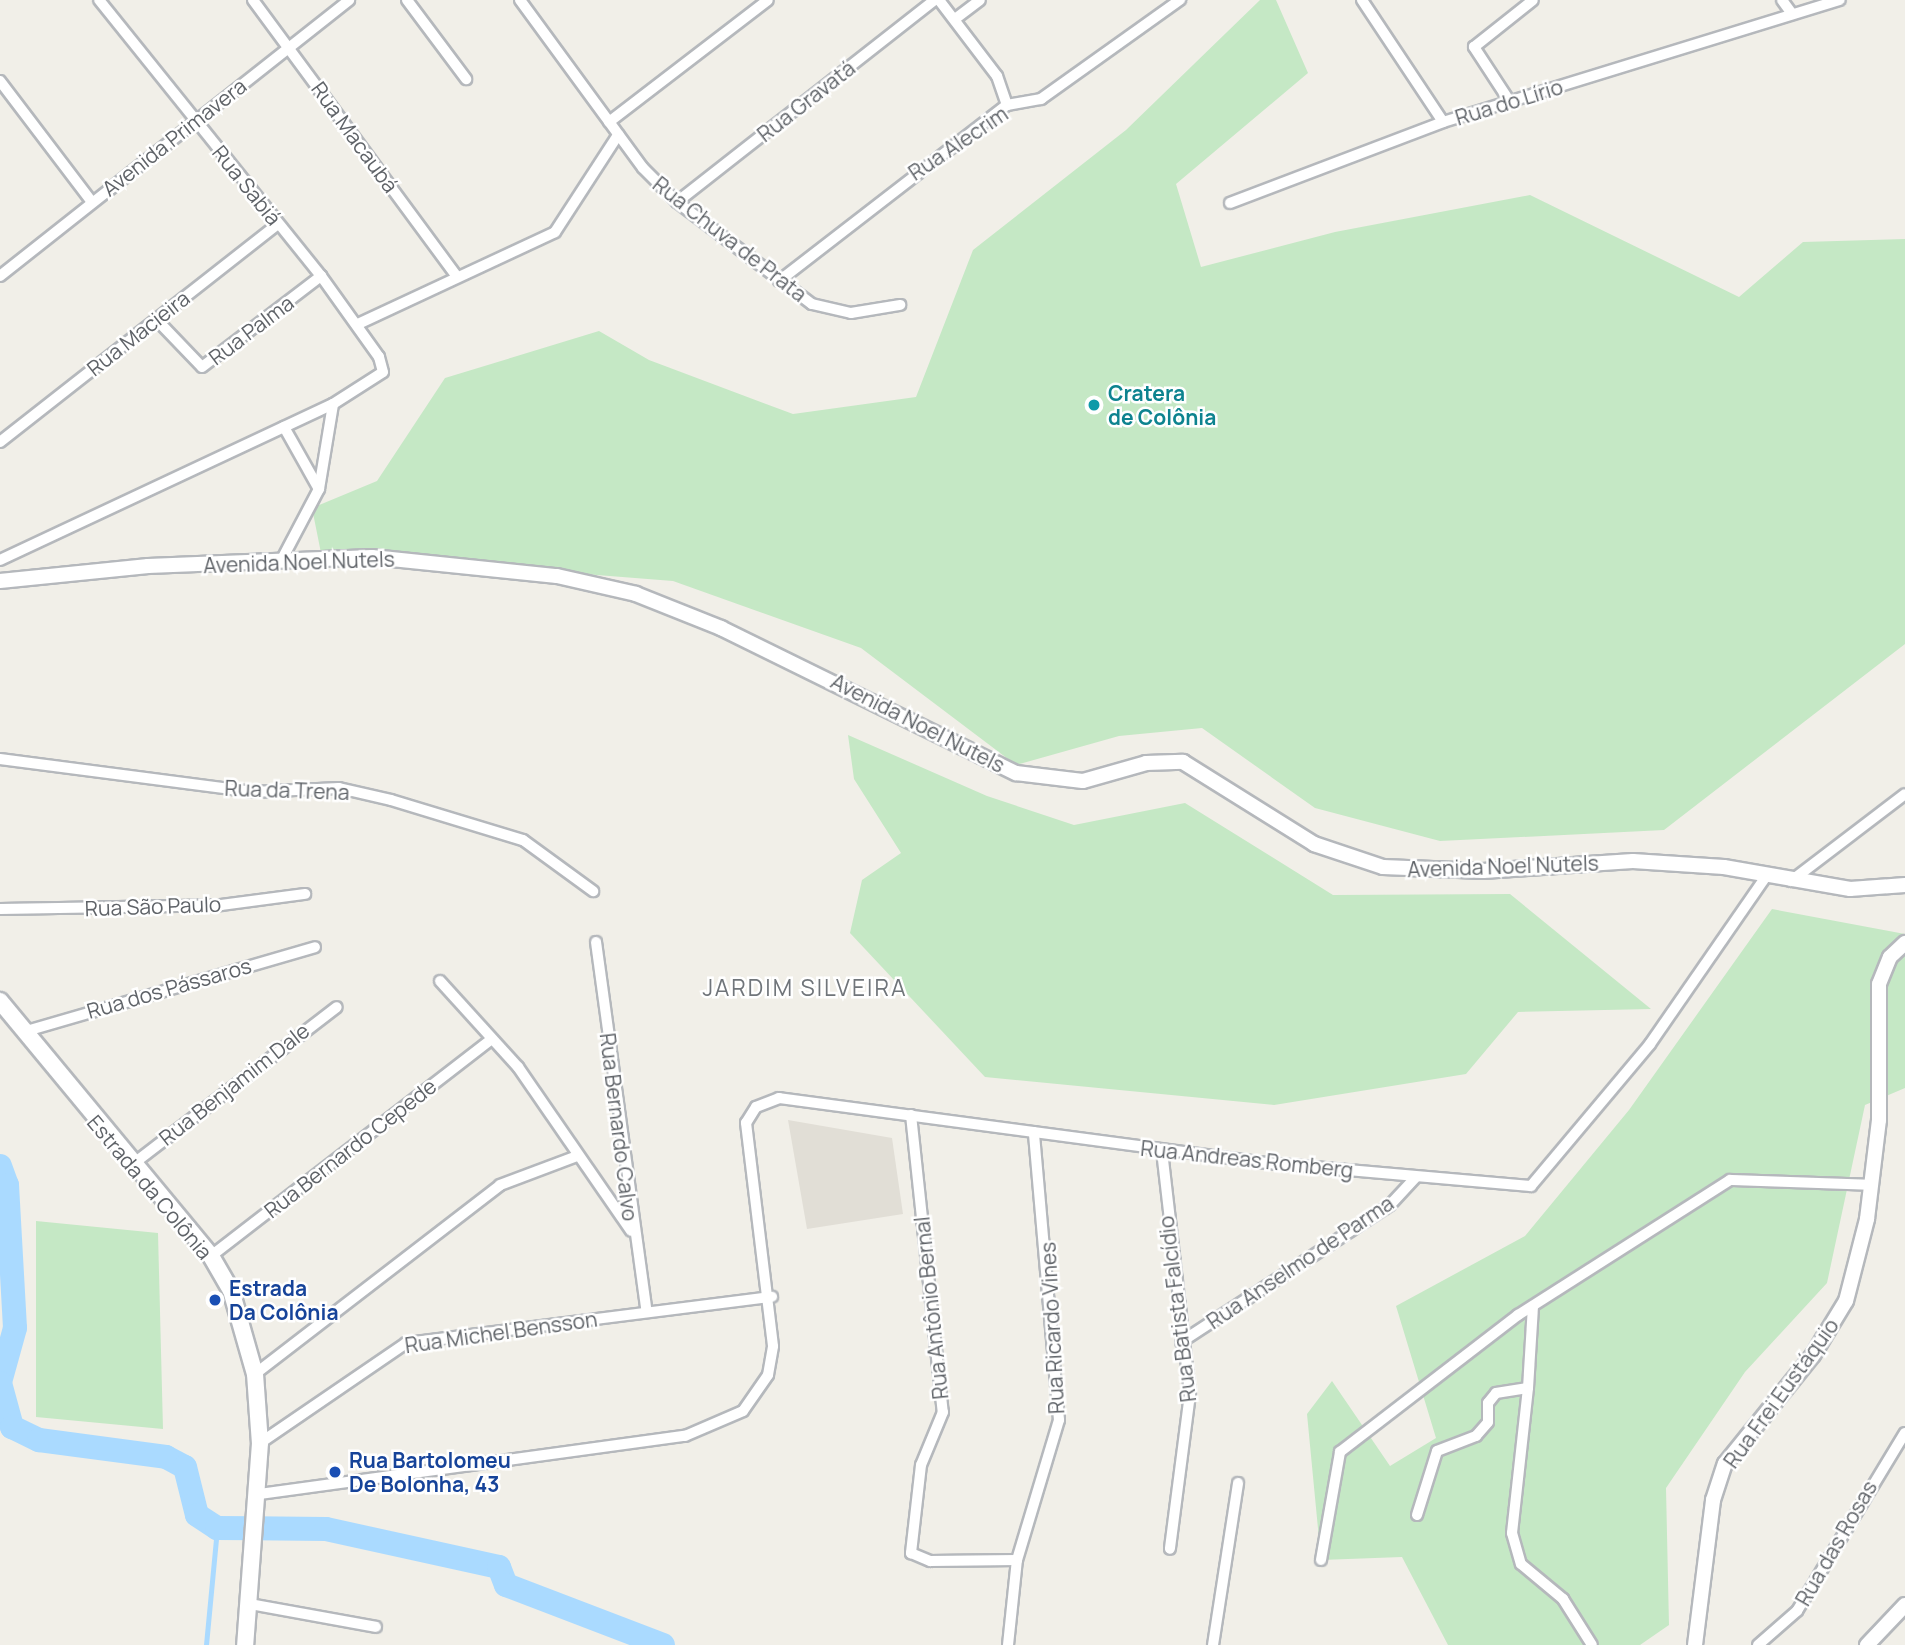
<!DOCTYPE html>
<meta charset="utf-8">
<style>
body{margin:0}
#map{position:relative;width:1905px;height:1645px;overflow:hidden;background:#f1efe8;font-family:Manrope,sans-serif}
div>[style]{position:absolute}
.education>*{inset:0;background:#e1ded6}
.green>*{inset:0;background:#c5e8c5}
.stream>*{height:4.5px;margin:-2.25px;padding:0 2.25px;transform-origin:2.25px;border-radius:2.25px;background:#aadaff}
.river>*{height:24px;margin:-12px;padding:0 12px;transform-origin:12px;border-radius:12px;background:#aadaff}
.roads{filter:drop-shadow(2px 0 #b5b8bc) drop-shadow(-2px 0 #b5b8bc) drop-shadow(0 2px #b5b8bc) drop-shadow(0 -2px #b5b8bc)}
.minor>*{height:10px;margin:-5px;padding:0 5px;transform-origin:5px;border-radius:5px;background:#fff}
.tertiary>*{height:14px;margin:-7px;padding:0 7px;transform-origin:7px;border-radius:7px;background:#fff}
.secondary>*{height:16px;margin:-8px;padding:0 8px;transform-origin:8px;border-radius:8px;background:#fff}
.dots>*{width:19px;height:19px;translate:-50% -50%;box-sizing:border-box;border:4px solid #fff;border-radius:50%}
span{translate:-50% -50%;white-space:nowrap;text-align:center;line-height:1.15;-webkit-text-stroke:5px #fff;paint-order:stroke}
.street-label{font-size:21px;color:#5f6368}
.culture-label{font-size:21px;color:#0d838f;font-weight:700}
.left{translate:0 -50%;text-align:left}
.transit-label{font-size:21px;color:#164399;font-weight:700}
.neighbourhood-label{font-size:23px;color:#70757a;letter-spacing:2px}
</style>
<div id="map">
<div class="education">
<div style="clip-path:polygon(788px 1120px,892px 1138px,903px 1214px,807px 1229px)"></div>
</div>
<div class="green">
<div style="clip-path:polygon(1260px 0,1276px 0,1308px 73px,1176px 184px,1201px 267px,1335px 232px,1530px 195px,1739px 297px,1803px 242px,1905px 239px,1905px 644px,1664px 830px,1440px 841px,1315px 808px,1202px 728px,1119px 736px,1016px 765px,861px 648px,673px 581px,321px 553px,312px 508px,377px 481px,445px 378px,599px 331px,649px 360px,793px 414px,916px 397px,973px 250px,1126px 130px)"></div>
<div style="clip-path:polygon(848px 735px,987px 796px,1074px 825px,1185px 803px,1333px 895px,1510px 894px,1651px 1009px,1518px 1012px,1466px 1074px,1274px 1105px,985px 1077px,850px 933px,862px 880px,901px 853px,854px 779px)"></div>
<div style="clip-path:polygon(1772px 909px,1905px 934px,1905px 1088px,1865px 1105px,1827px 1283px,1745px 1372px,1666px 1488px,1669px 1625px,1640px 1645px,1448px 1645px,1402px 1557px,1321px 1560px,1307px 1414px,1332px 1381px,1390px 1466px,1436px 1438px,1396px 1306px,1525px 1236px,1629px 1110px)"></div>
<div style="clip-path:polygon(36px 1221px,158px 1233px,163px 1429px,36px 1417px)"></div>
</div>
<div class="stream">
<div style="left:206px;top:1645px;width:118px;rotate:-84.6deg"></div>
</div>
<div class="river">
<div style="left:0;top:1166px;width:20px;rotate:70deg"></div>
<div style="left:7px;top:1185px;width:143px;rotate:86.8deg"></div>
<div style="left:15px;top:1328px;width:56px;rotate:105.5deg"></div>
<div style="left:0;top:1383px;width:46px;rotate:74.7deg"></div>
<div style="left:12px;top:1427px;width:30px;rotate:26deg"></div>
<div style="left:39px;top:1440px;width:128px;rotate:7.6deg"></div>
<div style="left:166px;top:1457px;width:21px;rotate:28deg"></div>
<div style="left:185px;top:1467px;width:49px;rotate:76deg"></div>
<div style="left:197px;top:1515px;width:24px;rotate:33deg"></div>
<div style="left:217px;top:1528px;width:109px;rotate:0.5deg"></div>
<div style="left:326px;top:1529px;width:177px;rotate:12.4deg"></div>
<div style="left:499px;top:1567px;width:19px;rotate:69deg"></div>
<div style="left:506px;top:1585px;width:168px;rotate:20.9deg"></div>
</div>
<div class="roads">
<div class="minor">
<div style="left:253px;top:0;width:342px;rotate:53.6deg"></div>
<div style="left:407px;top:0;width:99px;rotate:53.2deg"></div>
<div style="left:520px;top:0;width:208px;rotate:53.8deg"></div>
<div style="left:643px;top:168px;width:48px;rotate:45deg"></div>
<div style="left:677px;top:202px;width:169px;rotate:37.1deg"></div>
<div style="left:812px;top:304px;width:40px;rotate:13deg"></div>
<div style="left:851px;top:313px;width:50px;rotate:-9.3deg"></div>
<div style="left:939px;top:0;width:96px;rotate:52.7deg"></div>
<div style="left:997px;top:76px;width:31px;rotate:71deg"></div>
<div style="left:1362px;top:0;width:146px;rotate:56.4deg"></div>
<div style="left:1782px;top:0;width:17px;rotate:54deg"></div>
<div style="left:955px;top:19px;width:31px;rotate:-37deg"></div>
<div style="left:0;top:81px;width:152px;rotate:52.8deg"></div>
<div style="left:1510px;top:102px;width:66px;rotate:-123.2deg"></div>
<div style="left:1474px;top:47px;width:75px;rotate:-38.5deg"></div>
<div style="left:609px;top:122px;width:200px;rotate:-37.5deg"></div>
<div style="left:677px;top:202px;width:328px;rotate:-38.1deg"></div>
<div style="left:1230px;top:203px;width:228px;rotate:-20.8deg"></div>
<div style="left:1443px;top:122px;width:415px;rotate:-17.1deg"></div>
<div style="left:0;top:276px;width:445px;rotate:-38.3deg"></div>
<div style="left:779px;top:281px;width:288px;rotate:-37.7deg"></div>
<div style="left:1007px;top:105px;width:35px;rotate:-10deg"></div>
<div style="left:1041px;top:99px;width:171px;rotate:-35.5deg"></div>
<div style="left:156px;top:319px;width:66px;rotate:46.2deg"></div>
<div style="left:202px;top:367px;width:150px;rotate:-37.4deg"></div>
<div style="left:358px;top:324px;width:217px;rotate:-25deg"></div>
<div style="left:555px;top:232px;width:116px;rotate:-57deg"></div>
<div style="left:284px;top:427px;width:71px;rotate:60.6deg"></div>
<div style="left:0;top:442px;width:353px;rotate:-38.1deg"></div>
<div style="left:0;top:560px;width:368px;rotate:-25.1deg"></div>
<div style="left:333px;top:404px;width:59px;rotate:-32.6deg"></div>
<div style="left:383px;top:372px;width:16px;rotate:-105deg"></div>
<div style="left:379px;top:357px;width:100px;rotate:-125.6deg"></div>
<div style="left:321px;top:276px;width:354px;rotate:-128.8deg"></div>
<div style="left:281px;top:561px;width:81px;rotate:-62.2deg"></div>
<div style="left:319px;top:489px;width:86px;rotate:-80.6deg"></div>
<div style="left:0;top:759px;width:255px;rotate:7.4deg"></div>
<div style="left:253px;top:792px;width:86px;rotate:-2.7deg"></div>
<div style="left:339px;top:788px;width:53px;rotate:13deg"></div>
<div style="left:391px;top:800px;width:138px;rotate:16.9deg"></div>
<div style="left:523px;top:840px;width:87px;rotate:36.1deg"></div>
<div style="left:1791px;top:881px;width:143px;rotate:-37.3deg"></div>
<div style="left:0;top:909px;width:221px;rotate:-1deg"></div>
<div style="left:221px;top:905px;width:85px;rotate:-7.5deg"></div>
<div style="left:596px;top:942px;width:373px;rotate:82.2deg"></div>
<div style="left:440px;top:981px;width:116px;rotate:47.8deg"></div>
<div style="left:518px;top:1067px;width:199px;rotate:55.4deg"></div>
<div style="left:23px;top:1032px;width:304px;rotate:-16.2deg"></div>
<div style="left:911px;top:1115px;width:299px;rotate:83.9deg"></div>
<div style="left:943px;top:1412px;width:57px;rotate:112.5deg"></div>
<div style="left:921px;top:1465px;width:89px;rotate:96.5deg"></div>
<div style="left:911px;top:1553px;width:21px;rotate:23deg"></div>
<div style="left:930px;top:1561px;width:87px;rotate:-0.7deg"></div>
<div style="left:1162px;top:1151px;width:245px;rotate:83.4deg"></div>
<div style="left:1190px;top:1394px;width:156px;rotate:97.4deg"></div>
<div style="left:133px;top:1164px;width:257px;rotate:-37.6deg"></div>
<div style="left:211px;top:1256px;width:351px;rotate:-37.7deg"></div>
<div style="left:1181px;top:1342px;width:250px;rotate:-33.2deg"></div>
<div style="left:1390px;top:1205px;width:38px;rotate:-47deg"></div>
<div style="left:255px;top:1374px;width:309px;rotate:-37.6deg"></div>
<div style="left:500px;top:1185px;width:82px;rotate:-20.6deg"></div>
<div style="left:1528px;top:1388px;width:81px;rotate:-86.5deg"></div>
<div style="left:260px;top:1443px;width:177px;rotate:-34.4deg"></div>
<div style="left:406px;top:1343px;width:369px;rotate:-7.2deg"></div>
<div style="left:259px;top:1494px;width:430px;rotate:-7.8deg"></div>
<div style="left:685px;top:1436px;width:63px;rotate:-23.3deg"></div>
<div style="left:743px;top:1411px;width:44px;rotate:-55.2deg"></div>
<div style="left:768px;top:1375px;width:29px;rotate:-80deg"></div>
<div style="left:773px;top:1346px;width:225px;rotate:-96.9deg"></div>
<div style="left:746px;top:1123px;width:19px;rotate:-58deg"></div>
<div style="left:756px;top:1107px;width:25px;rotate:-21deg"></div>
<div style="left:779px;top:1098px;width:481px;rotate:7.6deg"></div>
<div style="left:1256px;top:1162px;width:276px;rotate:5deg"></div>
<div style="left:1531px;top:1186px;width:185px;rotate:-50deg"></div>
<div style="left:1650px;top:1044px;width:206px;rotate:-55.3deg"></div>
<div style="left:1417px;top:1515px;width:67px;rotate:-72.6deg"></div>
<div style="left:1437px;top:1451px;width:42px;rotate:-21deg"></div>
<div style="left:1476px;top:1436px;width:18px;rotate:-49deg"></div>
<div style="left:1488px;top:1422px;width:19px;rotate:-90deg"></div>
<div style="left:1488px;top:1403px;width:13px;rotate:-51deg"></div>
<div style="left:1496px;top:1393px;width:32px;rotate:-9deg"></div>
<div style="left:1528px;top:1388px;width:146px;rotate:96.3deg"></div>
<div style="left:1512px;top:1533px;width:32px;rotate:74deg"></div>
<div style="left:1521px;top:1564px;width:55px;rotate:39.8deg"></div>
<div style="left:1563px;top:1599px;width:54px;rotate:57.8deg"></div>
<div style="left:1321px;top:1560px;width:110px;rotate:-80deg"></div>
<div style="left:1340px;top:1452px;width:225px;rotate:-37.6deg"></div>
<div style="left:1518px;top:1315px;width:251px;rotate:-32.5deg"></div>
<div style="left:1730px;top:1180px;width:141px;rotate:2deg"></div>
<div style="left:250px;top:1604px;width:128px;rotate:10.3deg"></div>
<div style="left:1008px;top:1645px;width:85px;rotate:-84deg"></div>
<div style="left:1017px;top:1560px;width:146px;rotate:-73.3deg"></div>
<div style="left:1059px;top:1420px;width:289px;rotate:-95deg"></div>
<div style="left:1213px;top:1645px;width:164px;rotate:-81.2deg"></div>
<div style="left:1758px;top:1645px;width:52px;rotate:-41.1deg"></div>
<div style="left:1797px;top:1611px;width:208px;rotate:-58.8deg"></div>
</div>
<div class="tertiary">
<div style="left:0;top:581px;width:149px;rotate:-5.8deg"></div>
<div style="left:148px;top:566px;width:224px;rotate:-2.3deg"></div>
<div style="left:372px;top:557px;width:186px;rotate:5.9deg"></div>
<div style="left:557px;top:576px;width:81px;rotate:12.8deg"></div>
<div style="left:636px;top:594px;width:92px;rotate:21.8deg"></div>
<div style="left:721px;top:628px;width:329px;rotate:26.2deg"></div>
<div style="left:1016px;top:773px;width:67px;rotate:6.8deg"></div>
<div style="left:1083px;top:781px;width:66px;rotate:-15.9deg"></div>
<div style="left:1146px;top:763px;width:37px;rotate:-2deg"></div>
<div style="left:1183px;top:762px;width:155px;rotate:32deg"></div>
<div style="left:1314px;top:844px;width:73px;rotate:18.4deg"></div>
<div style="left:1383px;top:867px;width:100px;rotate:2.3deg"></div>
<div style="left:1483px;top:871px;width:150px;rotate:-3.8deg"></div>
<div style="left:1633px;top:861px;width:91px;rotate:3.8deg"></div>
<div style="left:1724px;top:867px;width:128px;rotate:9.9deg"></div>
<div style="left:1850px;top:889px;width:55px;rotate:-4.2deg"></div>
<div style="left:1695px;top:1645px;width:146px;rotate:-82.9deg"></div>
<div style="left:1713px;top:1500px;width:38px;rotate:-72deg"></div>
<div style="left:1725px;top:1464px;width:140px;rotate:-51.1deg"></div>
<div style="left:1813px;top:1355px;width:63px;rotate:-58.6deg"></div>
<div style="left:1846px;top:1301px;width:85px;rotate:-75.6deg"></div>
<div style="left:1867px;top:1219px;width:100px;rotate:-83.1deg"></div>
<div style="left:1879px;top:1120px;width:136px;rotate:-90deg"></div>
<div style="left:1879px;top:984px;width:29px;rotate:-68deg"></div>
<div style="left:1890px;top:957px;width:21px;rotate:-43deg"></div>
<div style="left:1867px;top:1645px;width:55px;rotate:-46.5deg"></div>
</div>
<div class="secondary">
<div style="left:0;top:1001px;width:331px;rotate:50.4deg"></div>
<div style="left:211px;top:1256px;width:39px;rotate:60deg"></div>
<div style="left:231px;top:1290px;width:87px;rotate:74.1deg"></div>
<div style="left:255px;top:1374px;width:69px;rotate:85.9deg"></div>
<div style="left:260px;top:1443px;width:203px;rotate:94.2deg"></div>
</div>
</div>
<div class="dots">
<div style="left:1094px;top:405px;background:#0f9aa8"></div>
<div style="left:215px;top:1300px;background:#1a4fb4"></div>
<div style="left:335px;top:1472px;background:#1a4fb4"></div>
</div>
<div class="street-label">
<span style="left:806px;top:101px;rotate:-38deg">Rua Gravatá</span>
<span style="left:1509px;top:102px;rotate:-17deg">Rua do Lírio</span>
<span style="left:174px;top:137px;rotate:-38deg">Avenida Primavera</span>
<span style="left:355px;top:137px;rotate:54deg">Rua Macaubá</span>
<span style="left:958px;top:143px;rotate:-34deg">Rua Alecrim</span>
<span style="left:247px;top:185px;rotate:51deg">Rua Sabiá</span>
<span style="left:730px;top:239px;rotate:38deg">Rua Chuva de Prata</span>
<span style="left:251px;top:330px;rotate:-37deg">Rua Palma</span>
<span style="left:138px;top:333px;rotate:-38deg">Rua Macieira</span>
<span style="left:299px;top:562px;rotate:-2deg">Avenida Noel Nutels</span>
<span style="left:918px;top:723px;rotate:27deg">Avenida Noel Nutels</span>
<span style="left:287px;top:790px;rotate:2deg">Rua da Trena</span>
<span style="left:1503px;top:866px;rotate:-2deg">Avenida Noel Nutels</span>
<span style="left:153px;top:906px;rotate:-2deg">Rua São Paulo</span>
<span style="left:169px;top:988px;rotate:-16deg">Rua dos Pássaros</span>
<span style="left:234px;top:1084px;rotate:-38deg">Rua Benjamim Dale</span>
<span style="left:619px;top:1127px;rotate:83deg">Rua Bernardo Calvo</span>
<span style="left:350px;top:1148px;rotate:-38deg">Rua Bernardo Cepede</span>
<span style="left:1247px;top:1159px;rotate:6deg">Rua Andreas Romberg</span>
<span style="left:150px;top:1187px;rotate:50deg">Estrada da Colônia</span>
<span style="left:1300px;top:1262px;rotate:-34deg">Rua Anselmo de Parma</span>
<span style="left:931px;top:1308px;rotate:-96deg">Rua Antônio Bernal</span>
<span style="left:1177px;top:1309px;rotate:-97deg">Rua Batista Falcídio</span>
<span style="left:1052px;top:1328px;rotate:-93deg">Rua Ricardo Vines</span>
<span style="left:501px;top:1332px;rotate:-8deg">Rua Michel Bensson</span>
<span style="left:1781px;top:1393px;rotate:-54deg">Rua Frei Eustáquio</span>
<span style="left:1836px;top:1543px;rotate:-60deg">Rua das Rosas</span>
</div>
<div class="culture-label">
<span class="left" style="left:1108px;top:405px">Cratera<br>de Colônia</span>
</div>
<div class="transit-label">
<span class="left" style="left:229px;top:1300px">Estrada<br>Da Colônia</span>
<span class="left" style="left:349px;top:1472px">Rua Bartolomeu<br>De Bolonha, 43</span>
</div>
<div class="neighbourhood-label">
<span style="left:805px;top:987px">JARDIM SILVEIRA</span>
</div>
</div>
